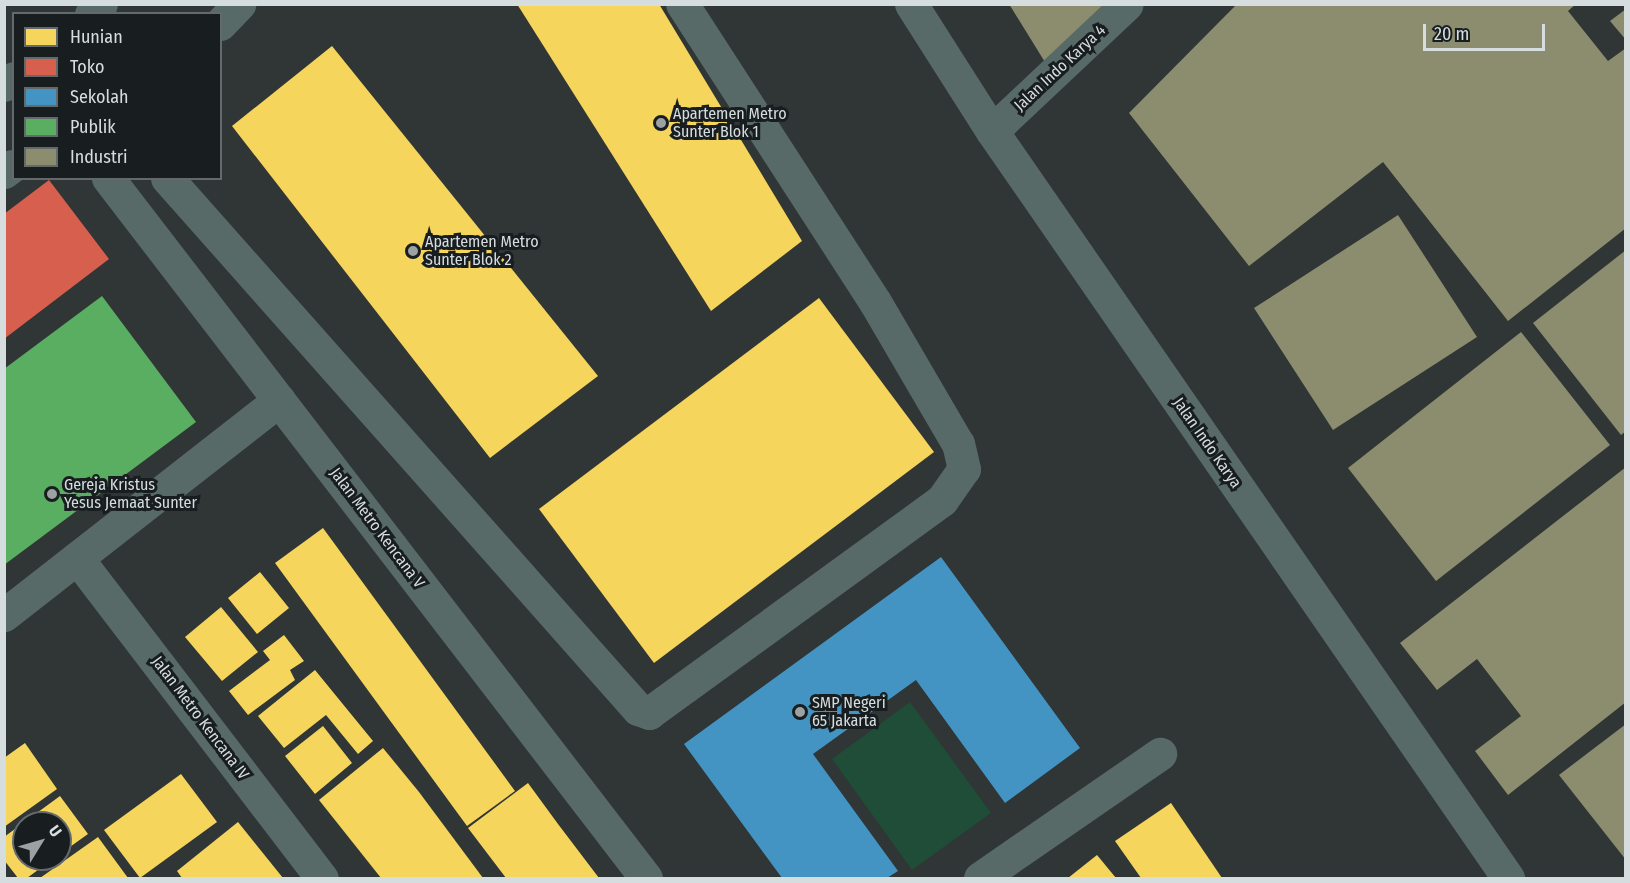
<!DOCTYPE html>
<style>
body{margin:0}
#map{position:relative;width:1630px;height:883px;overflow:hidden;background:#303536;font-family:"Fira Sans Condensed",sans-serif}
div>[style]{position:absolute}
.green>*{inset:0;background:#1f4d38}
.homes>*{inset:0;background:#f6d55c}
.shops>*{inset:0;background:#d6604d}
.schools>*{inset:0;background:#4393c3}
.public>*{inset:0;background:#5aae61}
.industry>*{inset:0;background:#8c8c6e}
.minor>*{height:33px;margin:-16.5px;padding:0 16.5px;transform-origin:16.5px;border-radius:16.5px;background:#576a68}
.dots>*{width:16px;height:16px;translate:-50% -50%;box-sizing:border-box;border:3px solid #181d1f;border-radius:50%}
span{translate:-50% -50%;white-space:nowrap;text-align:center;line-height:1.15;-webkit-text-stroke:6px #181d1f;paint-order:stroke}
.street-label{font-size:16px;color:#d6dddf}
.poi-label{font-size:16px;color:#d6dddf}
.left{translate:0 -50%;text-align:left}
.frame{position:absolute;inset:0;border:6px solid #d6dddf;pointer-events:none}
.legend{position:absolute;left:12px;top:12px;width:210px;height:168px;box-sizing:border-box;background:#181d1f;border:2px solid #646a6c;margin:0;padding:8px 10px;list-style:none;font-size:18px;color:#d6dddf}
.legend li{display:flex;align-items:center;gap:12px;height:30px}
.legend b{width:30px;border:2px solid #646a6c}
.north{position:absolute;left:12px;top:811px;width:60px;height:60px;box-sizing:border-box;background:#181d1f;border:2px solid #646a6c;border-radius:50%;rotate:53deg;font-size:16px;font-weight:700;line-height:24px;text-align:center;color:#d6dddf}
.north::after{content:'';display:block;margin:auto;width:21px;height:27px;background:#9ca2a4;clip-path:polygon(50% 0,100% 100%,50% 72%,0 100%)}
.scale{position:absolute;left:1423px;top:24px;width:122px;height:27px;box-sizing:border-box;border:3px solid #d6dddf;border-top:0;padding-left:8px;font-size:18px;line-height:21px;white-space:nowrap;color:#d6dddf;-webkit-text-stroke:4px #181d1f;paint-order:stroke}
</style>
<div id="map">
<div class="green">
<div style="clip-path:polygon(910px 702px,991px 813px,912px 870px,832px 759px)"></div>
</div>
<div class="homes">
<div style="clip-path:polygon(517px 4px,659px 4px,802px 241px,711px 311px)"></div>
<div style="clip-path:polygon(332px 46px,598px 376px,490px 458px,232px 126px)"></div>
<div style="clip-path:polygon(819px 298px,934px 452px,654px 663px,539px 509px)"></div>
<div style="clip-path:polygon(323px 528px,515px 791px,467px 826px,275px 563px)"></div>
<div style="clip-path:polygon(260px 572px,289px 608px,257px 634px,228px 598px)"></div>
<div style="clip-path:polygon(221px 607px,258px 652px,222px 681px,185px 637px)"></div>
<div style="clip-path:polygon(284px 635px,304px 661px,290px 670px,295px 680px,248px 715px,229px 691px,270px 660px,263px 651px)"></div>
<div style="clip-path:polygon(315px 670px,373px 741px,358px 754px,326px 715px,284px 748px,258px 716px)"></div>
<div style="clip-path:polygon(323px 726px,352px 763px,315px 794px,285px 756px)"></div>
<div style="clip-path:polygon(25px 743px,57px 789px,4px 827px,4px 758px)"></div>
<div style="clip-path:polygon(383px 748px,419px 792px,483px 878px,381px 878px,319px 800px)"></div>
<div style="clip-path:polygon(181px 774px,217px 822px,140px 878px,104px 830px)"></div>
<div style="clip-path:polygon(528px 783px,558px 824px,599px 878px,506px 878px,468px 828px)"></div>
<div style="clip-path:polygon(60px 796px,88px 834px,60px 854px,60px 823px,24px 823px,24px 859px,53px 859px,27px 878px,18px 878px,4px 860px,4px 837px)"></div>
<div style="clip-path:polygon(1171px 803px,1222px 878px,1141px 878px,1115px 841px)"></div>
<div style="clip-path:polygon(238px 822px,283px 878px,182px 878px,177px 871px)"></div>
<div style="clip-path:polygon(98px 837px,128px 878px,40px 878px)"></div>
<div style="clip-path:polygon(1097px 855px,1116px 878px,1068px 878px)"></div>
</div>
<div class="shops">
<div style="clip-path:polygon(49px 180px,109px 259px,4px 339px,4px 214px)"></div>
</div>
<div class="schools">
<div style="clip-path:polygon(941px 557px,1080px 748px,1005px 803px,916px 680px,813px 754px,898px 871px,887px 878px,782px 878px,684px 744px)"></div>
</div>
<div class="public">
<div style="clip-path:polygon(102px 296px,196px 422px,4px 565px,4px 369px)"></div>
</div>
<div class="industry">
<div style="clip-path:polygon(1009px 4px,1111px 4px,1048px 67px)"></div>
<div style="clip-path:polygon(1237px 4px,1576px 4px,1568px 11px,1608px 61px,1626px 48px,1626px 228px,1508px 321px,1383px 162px,1249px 266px,1129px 113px)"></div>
<div style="clip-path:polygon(1626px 9px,1626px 40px,1610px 21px)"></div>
<div style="clip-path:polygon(1398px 215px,1477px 337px,1333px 430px,1254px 308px)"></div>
<div style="clip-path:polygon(1626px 250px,1626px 431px,1621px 435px,1533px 323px)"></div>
<div style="clip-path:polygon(1521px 332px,1610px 445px,1436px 581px,1348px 468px)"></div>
<div style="clip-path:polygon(1626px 467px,1626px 702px,1508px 795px,1475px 751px,1521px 716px,1477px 659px,1437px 690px,1400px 643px)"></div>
<div style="clip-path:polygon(1626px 724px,1626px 860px,1559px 775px)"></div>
</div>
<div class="minor">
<div style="left:911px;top:4px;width:151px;rotate:57.5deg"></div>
<div style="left:992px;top:131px;width:908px;rotate:55.36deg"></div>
<div style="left:91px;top:14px;width:14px;rotate:-45deg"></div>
<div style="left:220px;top:24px;width:28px;rotate:-46deg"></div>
<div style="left:4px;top:85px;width:12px;rotate:-35deg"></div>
<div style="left:992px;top:131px;width:185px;rotate:-43.3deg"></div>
<div style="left:4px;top:172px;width:10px;rotate:-37deg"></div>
<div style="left:108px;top:178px;width:883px;rotate:52.46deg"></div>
<div style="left:167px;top:178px;width:710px;rotate:48.43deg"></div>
<div style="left:638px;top:709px;width:12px;rotate:20deg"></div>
<div style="left:649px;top:713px;width:362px;rotate:-36deg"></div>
<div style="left:942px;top:500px;width:38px;rotate:-55deg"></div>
<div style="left:964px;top:469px;width:26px;rotate:-103deg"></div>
<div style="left:958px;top:444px;width:164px;rotate:-120.3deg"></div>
<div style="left:875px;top:302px;width:355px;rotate:-122.9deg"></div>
<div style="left:77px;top:558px;width:403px;rotate:52.6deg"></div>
<div style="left:4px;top:615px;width:349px;rotate:-38deg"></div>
<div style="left:980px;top:878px;width:219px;rotate:-34.6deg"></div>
</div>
<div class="dots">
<div style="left:661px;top:123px;background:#9ca2a4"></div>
<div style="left:413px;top:251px;background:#9ca2a4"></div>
<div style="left:52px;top:494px;background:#9ca2a4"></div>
<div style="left:800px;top:712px;background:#9ca2a4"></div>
</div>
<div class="street-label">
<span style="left:1060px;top:68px;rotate:-43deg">Jalan Indo Karya 4</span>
<span style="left:1207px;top:443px;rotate:55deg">Jalan Indo Karya</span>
<span style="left:377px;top:528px;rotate:53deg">Jalan Metro Kencana V</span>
<span style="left:200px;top:718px;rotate:53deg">Jalan Metro Kencana IV</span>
</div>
<div class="poi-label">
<span class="left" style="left:673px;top:123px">Apartemen Metro<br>Sunter Blok 1</span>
<span class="left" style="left:425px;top:251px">Apartemen Metro<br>Sunter Blok 2</span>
<span class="left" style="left:64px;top:494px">Gereja Kristus<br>Yesus Jemaat Sunter</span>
<span class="left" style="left:812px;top:712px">SMP Negeri<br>65 Jakarta</span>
</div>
<div class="frame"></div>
<ul class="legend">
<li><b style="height:16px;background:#f6d55c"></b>Hunian</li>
<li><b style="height:16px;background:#d6604d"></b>Toko</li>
<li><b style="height:16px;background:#4393c3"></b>Sekolah</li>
<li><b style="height:16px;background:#5aae61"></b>Publik</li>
<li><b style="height:16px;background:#8c8c6e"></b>Industri</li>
</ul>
<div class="north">U</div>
<div class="scale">20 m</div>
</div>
